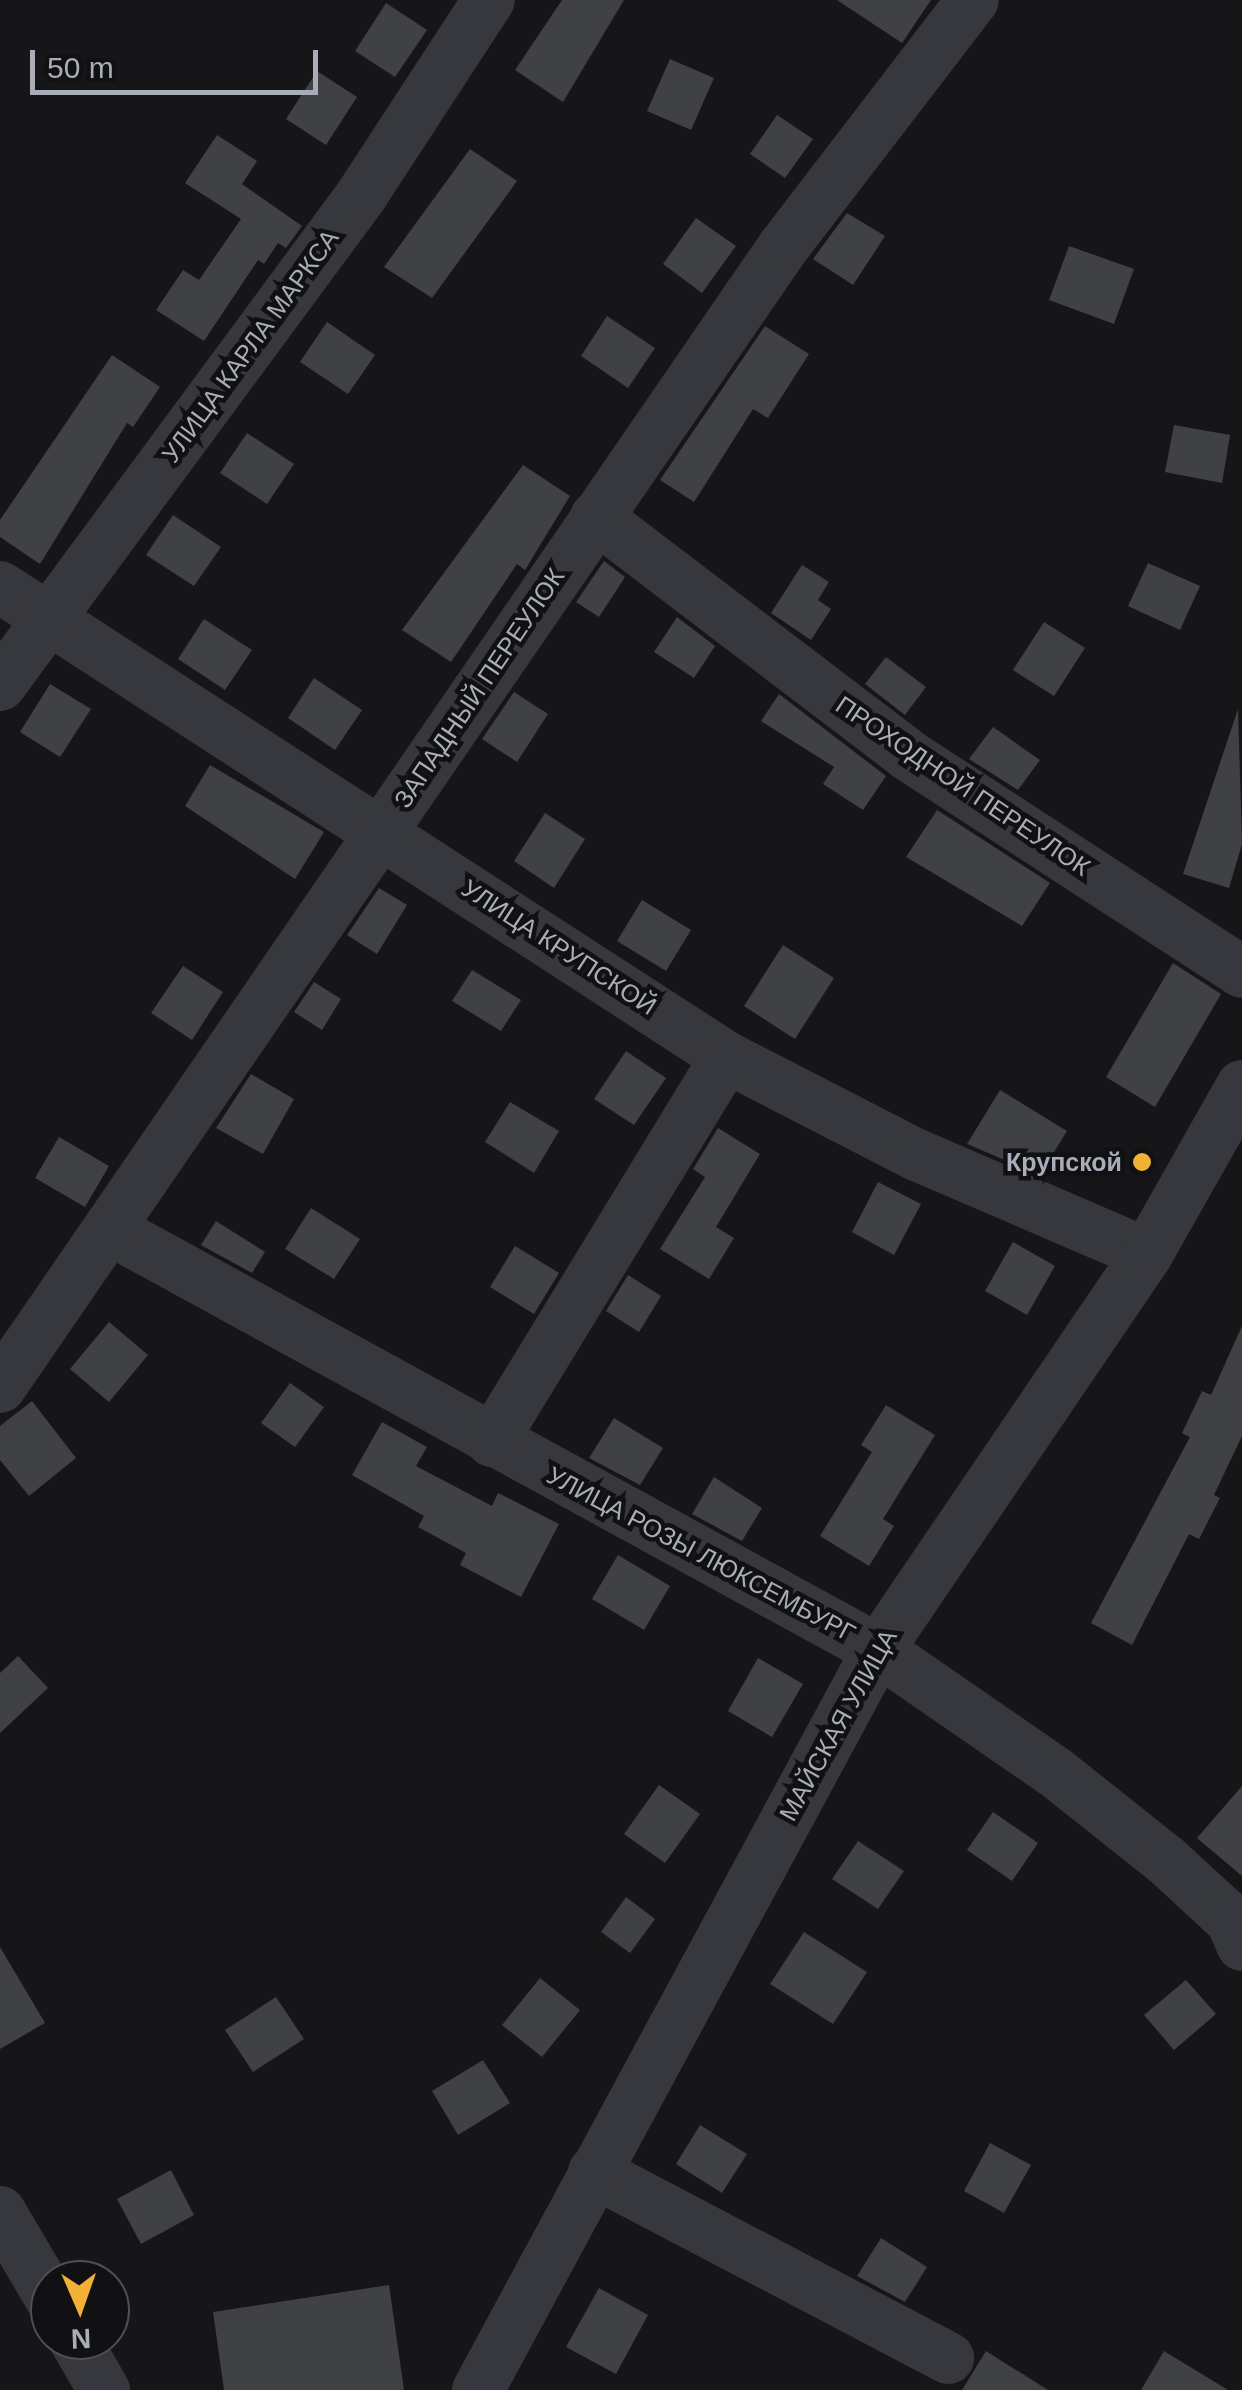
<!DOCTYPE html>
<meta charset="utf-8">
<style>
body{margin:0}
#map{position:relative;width:1242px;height:2390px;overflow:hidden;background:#161618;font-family:Helvetica,sans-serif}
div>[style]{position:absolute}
.building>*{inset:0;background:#404145}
.minor>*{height:52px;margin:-26px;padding:0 26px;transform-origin:26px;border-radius:26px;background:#37383d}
.dots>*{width:28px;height:28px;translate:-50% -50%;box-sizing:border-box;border:5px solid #111113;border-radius:50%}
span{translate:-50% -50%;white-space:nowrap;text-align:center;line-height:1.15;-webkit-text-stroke:9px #111113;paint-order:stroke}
.street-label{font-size:25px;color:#a8adb8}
.poi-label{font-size:25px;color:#a8adb8;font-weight:700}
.right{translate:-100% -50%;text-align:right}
.north{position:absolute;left:30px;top:2260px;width:100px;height:100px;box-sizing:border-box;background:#111113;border:2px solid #4d4f55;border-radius:50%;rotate:178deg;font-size:28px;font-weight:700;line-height:40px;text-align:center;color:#a8adb8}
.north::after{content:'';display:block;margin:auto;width:35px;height:45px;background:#f2b134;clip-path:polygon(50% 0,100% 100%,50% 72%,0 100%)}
.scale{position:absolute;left:30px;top:50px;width:288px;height:45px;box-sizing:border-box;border:5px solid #a8adb8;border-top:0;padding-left:12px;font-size:30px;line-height:35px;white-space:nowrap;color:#a8adb8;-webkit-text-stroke:8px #111113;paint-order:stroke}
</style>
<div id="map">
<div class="building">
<div style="clip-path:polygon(562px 0,624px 0,563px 102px,515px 70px)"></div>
<div style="clip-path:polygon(837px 0,931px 0,902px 43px)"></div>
<div style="clip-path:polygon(386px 3px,427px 30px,395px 77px,355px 51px)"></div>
<div style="clip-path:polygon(670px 59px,714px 78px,691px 130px,647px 111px)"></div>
<div style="clip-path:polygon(317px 71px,357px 97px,326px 145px,286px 119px)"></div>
<div style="clip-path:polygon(777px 115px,813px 139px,785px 178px,750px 154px)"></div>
<div style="clip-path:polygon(217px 135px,257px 161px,242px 184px,302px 226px,286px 248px,278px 243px,264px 264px,258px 260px,204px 341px,156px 310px,183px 270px,199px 280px,241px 219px,185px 183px)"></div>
<div style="clip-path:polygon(470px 149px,517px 181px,432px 298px,384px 267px)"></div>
<div style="clip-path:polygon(847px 213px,885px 236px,853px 285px,813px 259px)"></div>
<div style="clip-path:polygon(696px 218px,736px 246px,702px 293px,663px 264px)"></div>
<div style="clip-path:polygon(1069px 246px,1134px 269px,1114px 324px,1049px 300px)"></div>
<div style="clip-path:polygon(607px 316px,655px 348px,628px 388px,581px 356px)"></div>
<div style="clip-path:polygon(327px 322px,375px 355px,348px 394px,300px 362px)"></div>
<div style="clip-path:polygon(765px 326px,809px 354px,768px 418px,753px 409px,694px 502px,660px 480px)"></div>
<div style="clip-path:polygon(112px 355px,160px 387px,133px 427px,127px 423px,40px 564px,0 537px,0 520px)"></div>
<div style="clip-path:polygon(1174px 425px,1230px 435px,1222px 483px,1165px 472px)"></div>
<div style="clip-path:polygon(247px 433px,294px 464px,267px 504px,220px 473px)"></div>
<div style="clip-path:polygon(523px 465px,570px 496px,525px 570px,517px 564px,451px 662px,402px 630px)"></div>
<div style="clip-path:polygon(173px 515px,221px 547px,194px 586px,146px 555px)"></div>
<div style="clip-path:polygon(604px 561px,625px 577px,599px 617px,576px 602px)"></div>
<div style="clip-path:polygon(1148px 563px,1200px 586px,1180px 630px,1128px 606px)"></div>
<div style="clip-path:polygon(802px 565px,829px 582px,818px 600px,831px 609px,811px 640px,771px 613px)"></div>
<div style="clip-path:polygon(677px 617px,715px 646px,694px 678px,654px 652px)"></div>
<div style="clip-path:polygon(204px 619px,252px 650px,225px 690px,178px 659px)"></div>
<div style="clip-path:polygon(1044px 622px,1085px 648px,1054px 696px,1013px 670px)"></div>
<div style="clip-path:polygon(886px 657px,926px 687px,905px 715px,865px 684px)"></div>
<div style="clip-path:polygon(314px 678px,362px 710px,335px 750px,288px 718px)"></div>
<div style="clip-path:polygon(50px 684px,91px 709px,60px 757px,20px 732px)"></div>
<div style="clip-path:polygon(514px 692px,548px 714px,517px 762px,482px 739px)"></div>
<div style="clip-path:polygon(779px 694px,886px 776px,863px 810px,823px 784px,834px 767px,761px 721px)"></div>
<div style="clip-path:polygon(1238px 709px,1242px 844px,1229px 888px,1183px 874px)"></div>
<div style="clip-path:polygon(993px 727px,1040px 760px,1018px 790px,969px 759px)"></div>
<div style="clip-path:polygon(210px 765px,324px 832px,295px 879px,185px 806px)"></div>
<div style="clip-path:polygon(937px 810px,1050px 883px,1022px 926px,906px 857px)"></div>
<div style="clip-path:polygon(545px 813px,585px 839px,554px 888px,514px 861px)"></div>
<div style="clip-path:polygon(379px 888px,407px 905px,377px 954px,347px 935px)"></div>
<div style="clip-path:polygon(642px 900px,691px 930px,666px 971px,617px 941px)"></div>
<div style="clip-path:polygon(783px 945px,834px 978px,795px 1039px,744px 1006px)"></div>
<div style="clip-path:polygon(1173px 963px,1221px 994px,1155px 1107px,1106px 1077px)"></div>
<div style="clip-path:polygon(183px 966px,223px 992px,192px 1040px,151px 1013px)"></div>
<div style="clip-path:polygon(472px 970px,521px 1000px,501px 1031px,452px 1001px)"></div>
<div style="clip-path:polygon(314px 982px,341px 999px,322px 1030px,294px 1012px)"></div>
<div style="clip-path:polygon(626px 1051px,666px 1078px,634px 1125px,594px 1099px)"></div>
<div style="clip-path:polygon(251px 1074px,294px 1099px,263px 1154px,216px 1128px)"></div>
<div style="clip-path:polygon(1000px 1090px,1067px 1131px,1040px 1175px,967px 1144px)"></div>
<div style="clip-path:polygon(510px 1102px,559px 1131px,534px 1173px,485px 1142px)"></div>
<div style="clip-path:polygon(718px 1128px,760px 1154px,716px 1227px,734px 1238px,709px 1279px,660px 1249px,705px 1177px,693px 1169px)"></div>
<div style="clip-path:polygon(59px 1137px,109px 1166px,85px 1207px,35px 1178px)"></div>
<div style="clip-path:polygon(878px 1182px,921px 1204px,894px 1255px,852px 1232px)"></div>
<div style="clip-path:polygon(311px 1208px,360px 1239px,334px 1279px,285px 1249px)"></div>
<div style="clip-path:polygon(216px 1221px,265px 1252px,252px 1273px,201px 1245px)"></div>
<div style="clip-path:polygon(1013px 1242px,1055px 1266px,1027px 1315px,985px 1291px)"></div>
<div style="clip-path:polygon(515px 1246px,559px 1273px,534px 1314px,490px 1287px)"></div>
<div style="clip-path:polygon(628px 1275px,661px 1296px,639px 1332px,606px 1311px)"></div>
<div style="clip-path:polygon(109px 1322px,148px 1355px,109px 1402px,70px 1369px)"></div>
<div style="clip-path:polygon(1242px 1326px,1242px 1436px,1214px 1495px,1220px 1498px,1199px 1539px,1189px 1534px,1132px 1645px,1091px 1623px,1190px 1437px,1182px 1433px,1202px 1391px,1211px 1395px)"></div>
<div style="clip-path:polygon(290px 1383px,324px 1407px,295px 1447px,261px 1423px)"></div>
<div style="clip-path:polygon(32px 1401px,76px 1458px,29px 1496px,0 1460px,0 1426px)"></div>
<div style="clip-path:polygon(886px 1405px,935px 1435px,883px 1519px,894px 1526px,869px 1566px,820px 1536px,872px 1452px,861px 1445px)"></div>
<div style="clip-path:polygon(614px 1418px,663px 1448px,640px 1485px,589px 1458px)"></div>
<div style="clip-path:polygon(382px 1422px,427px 1447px,416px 1466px,492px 1506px,498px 1493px,559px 1524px,521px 1597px,460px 1565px,466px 1553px,418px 1527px,424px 1516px,352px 1475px)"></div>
<div style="clip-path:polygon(714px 1477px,762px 1508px,742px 1541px,692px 1514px)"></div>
<div style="clip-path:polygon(618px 1555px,670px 1586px,644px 1630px,592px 1599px)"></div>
<div style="clip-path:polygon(18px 1656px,48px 1688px,0 1733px,0 1673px)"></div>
<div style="clip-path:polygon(758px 1658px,803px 1684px,772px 1737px,728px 1711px)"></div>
<div style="clip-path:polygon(659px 1785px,700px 1814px,665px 1863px,624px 1834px)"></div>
<div style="clip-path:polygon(1242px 1786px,1242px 1876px,1197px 1838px)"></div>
<div style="clip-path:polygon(993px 1812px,1038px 1843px,1012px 1881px,967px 1850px)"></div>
<div style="clip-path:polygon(858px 1841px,904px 1871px,878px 1909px,832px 1879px)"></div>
<div style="clip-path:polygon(626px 1897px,655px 1919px,630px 1953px,601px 1932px)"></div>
<div style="clip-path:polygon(804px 1932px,867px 1972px,833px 2024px,770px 1984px)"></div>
<div style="clip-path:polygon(0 1947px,45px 2023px,0 2049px)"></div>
<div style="clip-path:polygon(540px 1978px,580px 2010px,542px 2057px,502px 2025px)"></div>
<div style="clip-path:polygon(1186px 1980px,1216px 2014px,1174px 2050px,1144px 2015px)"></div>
<div style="clip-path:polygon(276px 1997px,304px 2039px,253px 2072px,225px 2030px)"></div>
<div style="clip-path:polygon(483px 2060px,510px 2103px,458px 2135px,432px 2091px)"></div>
<div style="clip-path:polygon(700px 2125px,747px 2154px,722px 2193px,676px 2164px)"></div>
<div style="clip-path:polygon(990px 2143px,1031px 2165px,1004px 2213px,964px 2191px)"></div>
<div style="clip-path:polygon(171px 2170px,194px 2215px,141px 2244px,117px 2199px)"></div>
<div style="clip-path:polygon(881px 2238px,927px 2267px,905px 2302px,857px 2276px)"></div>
<div style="clip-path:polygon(389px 2285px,404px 2390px,224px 2390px,213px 2312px)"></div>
<div style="clip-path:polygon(599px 2288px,648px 2315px,616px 2374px,566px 2347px)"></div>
<div style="clip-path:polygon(986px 2351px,1048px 2390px,962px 2390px)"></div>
<div style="clip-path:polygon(1164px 2351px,1228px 2390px,1141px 2390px)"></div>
</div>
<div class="minor">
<div style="left:596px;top:517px;width:392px;rotate:37.3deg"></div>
<div style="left:908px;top:755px;width:398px;rotate:33deg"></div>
<div style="left:0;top:587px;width:865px;rotate:32.92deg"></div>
<div style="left:726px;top:1057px;width:215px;rotate:27.2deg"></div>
<div style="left:917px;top:1155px;width:250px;rotate:23.3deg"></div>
<div style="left:0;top:685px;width:608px;rotate:-53.56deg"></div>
<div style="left:361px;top:196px;width:234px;rotate:-56.9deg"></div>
<div style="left:111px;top:1230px;width:874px;rotate:28.7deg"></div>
<div style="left:878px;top:1650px;width:215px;rotate:34.6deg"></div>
<div style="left:1055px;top:1772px;width:143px;rotate:38.5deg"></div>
<div style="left:1167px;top:1861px;width:88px;rotate:42.7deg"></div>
<div style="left:1232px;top:1921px;width:26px;rotate:67deg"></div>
<div style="left:0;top:1387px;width:1384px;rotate:-55.51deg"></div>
<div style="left:784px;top:246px;width:310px;rotate:-52.5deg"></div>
<div style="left:492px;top:1441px;width:450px;rotate:-58.6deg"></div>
<div style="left:594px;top:2172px;width:400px;rotate:27.7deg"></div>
<div style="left:0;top:2212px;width:99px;rotate:59.5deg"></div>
<div style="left:75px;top:2340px;width:58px;rotate:59.9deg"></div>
<div style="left:478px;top:2390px;width:841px;rotate:-61.61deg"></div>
<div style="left:878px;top:1650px;width:479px;rotate:-55.8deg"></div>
<div style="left:1147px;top:1254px;width:193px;rotate:-60.5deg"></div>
</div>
<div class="dots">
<div style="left:1142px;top:1162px;background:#f2b134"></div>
</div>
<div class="street-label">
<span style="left:250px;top:346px;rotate:-54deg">УЛИЦА КАРЛА МАРКСА</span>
<span style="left:479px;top:688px;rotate:-56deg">ЗАПАДНЫЙ ПЕРЕУЛОК</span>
<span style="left:963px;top:786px;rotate:34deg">ПРОХОДНОЙ ПЕРЕУЛОК</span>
<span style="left:559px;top:947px;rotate:33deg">УЛИЦА КРУПСКОЙ</span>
<span style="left:701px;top:1554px;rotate:28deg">УЛИЦА РОЗЫ ЛЮКСЕМБУРГ</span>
<span style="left:838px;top:1725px;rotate:-61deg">МАЙСКАЯ УЛИЦА</span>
</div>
<div class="poi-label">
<span class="right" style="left:1122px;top:1162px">Крупской</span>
</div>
<div class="north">N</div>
<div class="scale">50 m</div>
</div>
